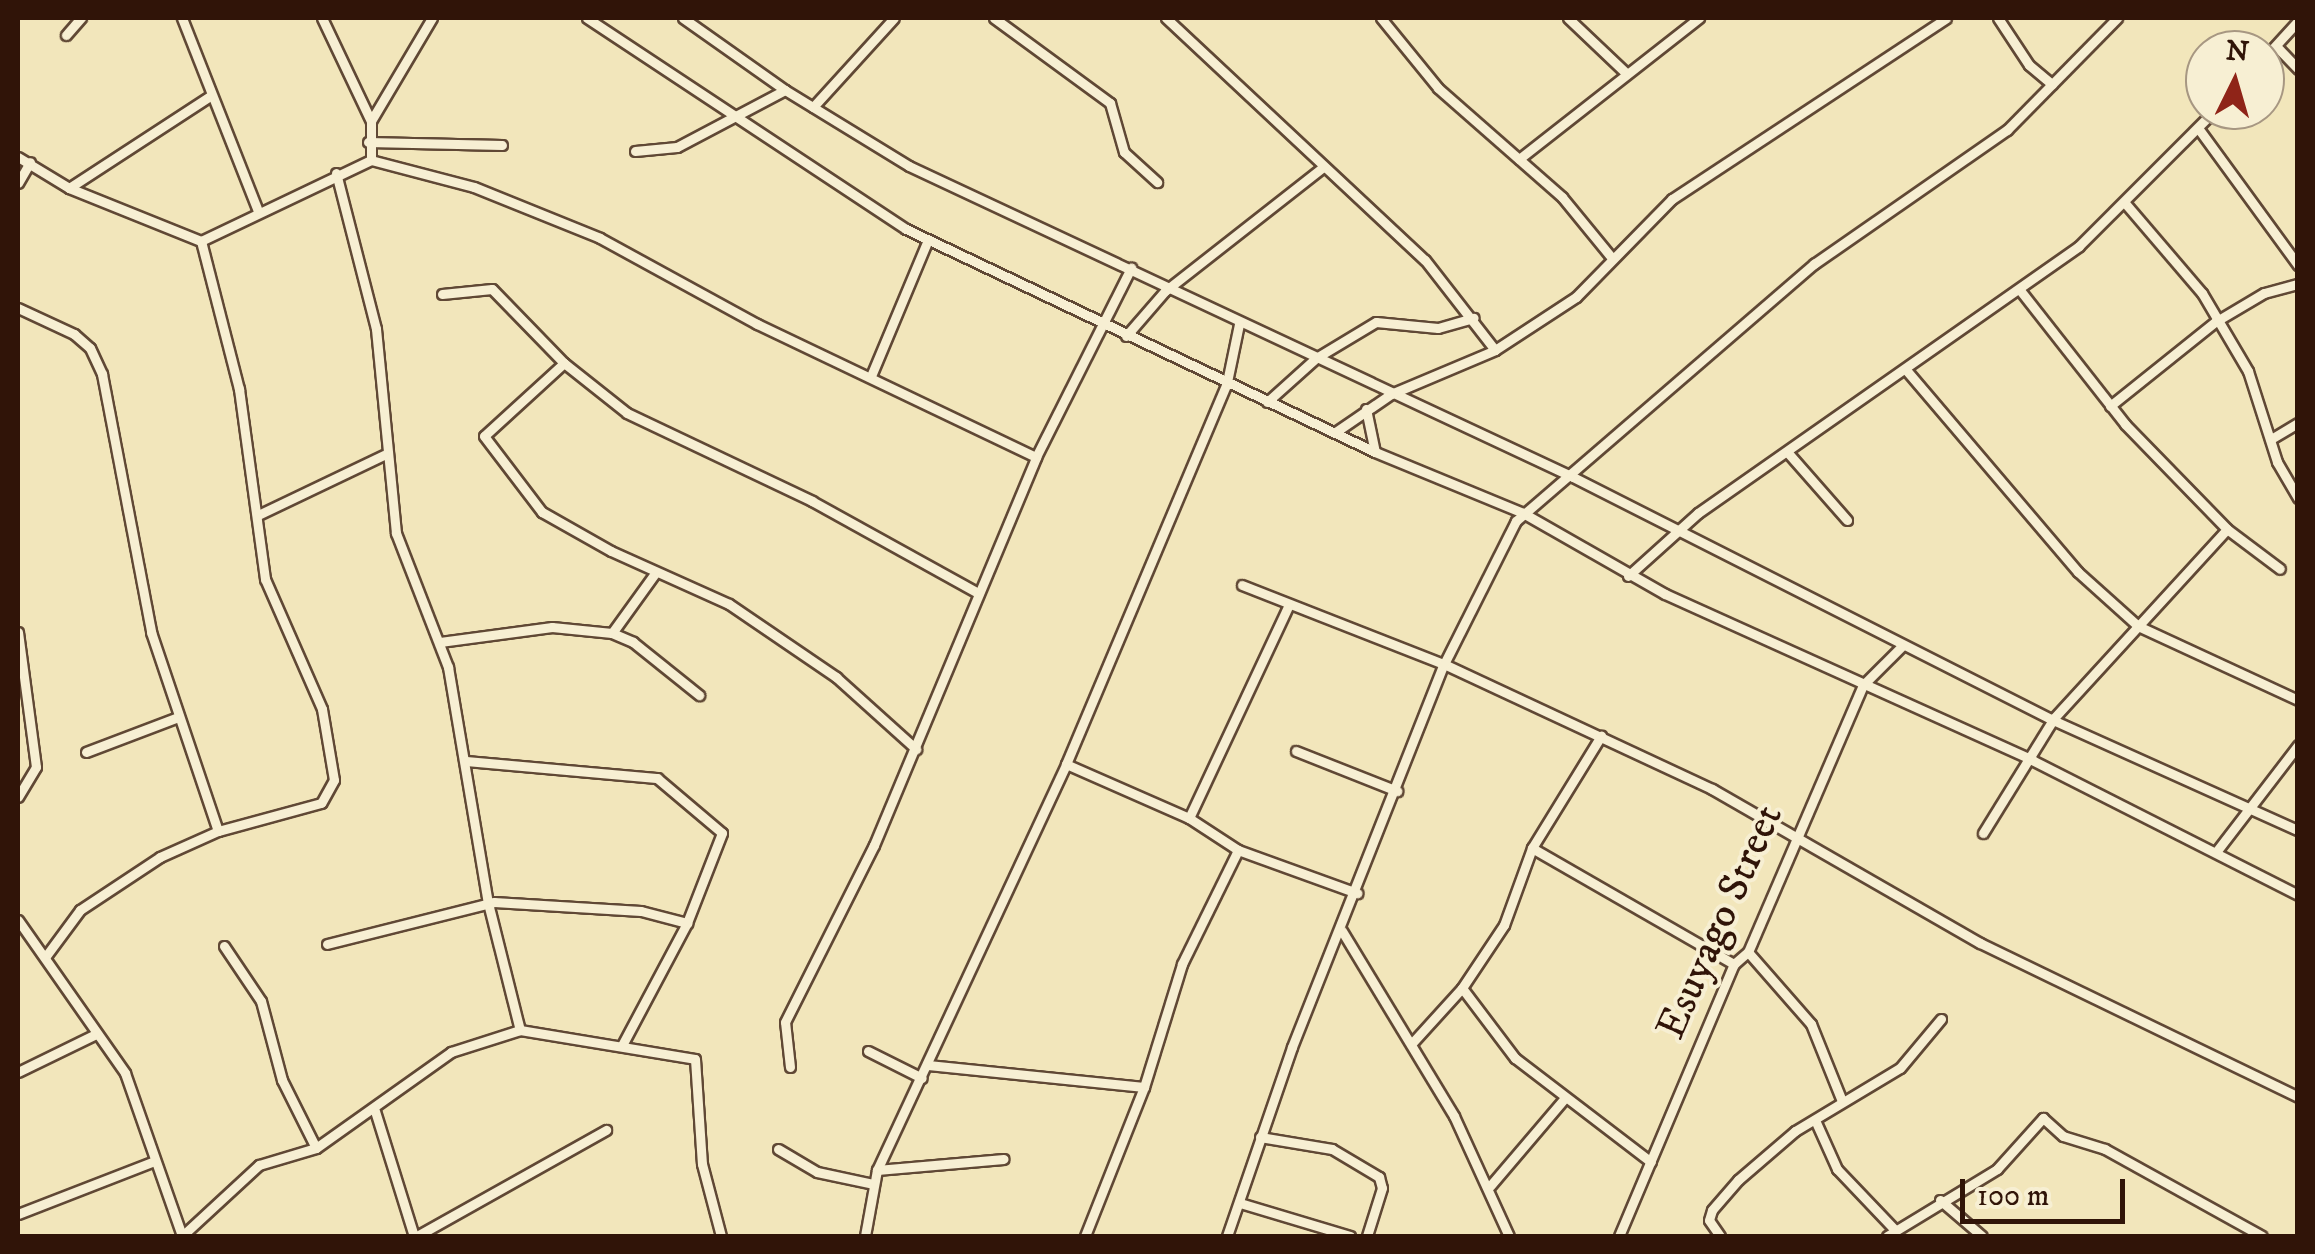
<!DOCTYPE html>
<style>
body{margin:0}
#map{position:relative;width:2315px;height:1254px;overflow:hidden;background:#f2e6bb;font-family:"IM FELL DW Pica",serif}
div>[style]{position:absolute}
.roads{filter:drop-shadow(2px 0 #604835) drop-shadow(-2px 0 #604835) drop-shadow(0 2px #604835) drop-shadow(0 -2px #604835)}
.minor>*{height:9px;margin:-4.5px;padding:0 4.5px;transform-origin:4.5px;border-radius:4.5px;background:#f7efd3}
span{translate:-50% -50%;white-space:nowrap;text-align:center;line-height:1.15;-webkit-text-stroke:8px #f7efd3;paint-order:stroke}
.street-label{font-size:42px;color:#301408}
.frame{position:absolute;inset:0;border:20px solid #301408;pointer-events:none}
.north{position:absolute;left:2185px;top:30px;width:100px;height:100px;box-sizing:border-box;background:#f7efd3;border:2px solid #a79782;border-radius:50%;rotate:5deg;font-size:28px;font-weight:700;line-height:40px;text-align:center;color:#301408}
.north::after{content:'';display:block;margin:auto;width:35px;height:45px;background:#8f2418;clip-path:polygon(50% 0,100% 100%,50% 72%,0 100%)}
.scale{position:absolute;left:1960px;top:1179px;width:165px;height:45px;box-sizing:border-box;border:5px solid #301408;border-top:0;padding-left:12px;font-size:30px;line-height:35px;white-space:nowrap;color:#301408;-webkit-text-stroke:8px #f7efd3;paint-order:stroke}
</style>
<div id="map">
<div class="roads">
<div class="minor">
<div style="left:182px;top:18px;width:207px;rotate:68.5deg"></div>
<div style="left:322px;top:18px;width:114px;rotate:64.6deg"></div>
<div style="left:371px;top:121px;width:39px;rotate:90deg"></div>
<div style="left:371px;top:160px;width:106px;rotate:14.7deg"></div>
<div style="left:474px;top:187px;width:136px;rotate:22deg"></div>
<div style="left:600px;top:238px;width:179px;rotate:28.7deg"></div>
<div style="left:757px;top:324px;width:309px;rotate:25.5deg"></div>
<div style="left:587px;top:18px;width:382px;rotate:33.5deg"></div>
<div style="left:906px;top:229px;width:519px;rotate:25.43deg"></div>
<div style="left:1375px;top:452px;width:160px;rotate:22.4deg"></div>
<div style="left:1523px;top:513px;width:163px;rotate:29.7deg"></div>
<div style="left:1665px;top:594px;width:403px;rotate:24.3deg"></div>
<div style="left:2032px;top:760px;width:298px;rotate:26.9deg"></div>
<div style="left:683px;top:18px;width:125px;rotate:35.2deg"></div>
<div style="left:785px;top:90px;width:145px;rotate:31.5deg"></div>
<div style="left:909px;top:166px;width:733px;rotate:25.1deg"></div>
<div style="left:1573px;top:477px;width:540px;rotate:26.85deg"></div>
<div style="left:2055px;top:721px;width:266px;rotate:24.2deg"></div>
<div style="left:994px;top:18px;width:144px;rotate:36.2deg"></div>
<div style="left:1110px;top:103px;width:51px;rotate:74.1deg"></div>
<div style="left:1124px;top:152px;width:45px;rotate:42.3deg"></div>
<div style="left:1166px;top:18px;width:354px;rotate:43.1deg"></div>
<div style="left:1425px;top:260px;width:114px;rotate:52.1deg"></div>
<div style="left:1381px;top:18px;width:90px;rotate:50.8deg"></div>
<div style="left:1438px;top:88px;width:165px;rotate:41.3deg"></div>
<div style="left:1562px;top:197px;width:79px;rotate:50.7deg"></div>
<div style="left:1568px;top:18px;width:79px;rotate:43.5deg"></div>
<div style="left:1998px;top:18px;width:56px;rotate:56.6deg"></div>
<div style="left:2029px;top:65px;width:30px;rotate:40deg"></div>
<div style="left:66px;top:35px;width:23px;rotate:-49deg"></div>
<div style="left:2276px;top:46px;width:32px;rotate:46deg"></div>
<div style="left:2265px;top:57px;width:49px;rotate:-47.5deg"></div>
<div style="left:813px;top:107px;width:120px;rotate:-47.7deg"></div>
<div style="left:371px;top:121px;width:120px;rotate:-59.4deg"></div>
<div style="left:2198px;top:128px;width:170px;rotate:53.9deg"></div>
<div style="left:368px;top:142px;width:134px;rotate:1.3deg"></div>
<div style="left:635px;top:151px;width:42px;rotate:-5.4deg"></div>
<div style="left:677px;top:147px;width:122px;rotate:-27.8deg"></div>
<div style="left:18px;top:157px;width:60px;rotate:31.3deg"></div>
<div style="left:69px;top:188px;width:142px;rotate:21.9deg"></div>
<div style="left:201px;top:241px;width:153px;rotate:75.6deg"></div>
<div style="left:239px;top:389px;width:192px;rotate:82.2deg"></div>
<div style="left:265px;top:579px;width:142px;rotate:66.3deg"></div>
<div style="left:322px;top:709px;width:72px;rotate:80.4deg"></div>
<div style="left:334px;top:780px;width:26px;rotate:119deg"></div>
<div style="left:321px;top:803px;width:107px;rotate:164.8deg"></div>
<div style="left:218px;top:831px;width:64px;rotate:155.9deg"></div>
<div style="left:160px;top:857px;width:96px;rotate:146.5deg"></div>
<div style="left:80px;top:910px;width:57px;rotate:126.5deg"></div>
<div style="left:1519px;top:159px;width:229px;rotate:-38.1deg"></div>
<div style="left:336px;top:173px;width:161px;rotate:75.6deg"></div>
<div style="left:376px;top:329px;width:205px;rotate:84.4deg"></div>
<div style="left:396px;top:533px;width:144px;rotate:68.8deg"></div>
<div style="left:448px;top:667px;width:239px;rotate:80.4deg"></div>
<div style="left:488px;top:903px;width:131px;rotate:75.9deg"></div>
<div style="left:18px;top:183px;width:24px;rotate:-60deg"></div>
<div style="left:69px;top:188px;width:168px;rotate:-33.1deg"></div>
<div style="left:2125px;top:203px;width:118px;rotate:49.5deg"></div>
<div style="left:2202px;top:293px;width:91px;rotate:59.5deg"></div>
<div style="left:2248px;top:371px;width:96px;rotate:72.3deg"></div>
<div style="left:2277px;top:462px;width:42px;rotate:59.7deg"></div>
<div style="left:201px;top:241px;width:188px;rotate:-25.5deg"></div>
<div style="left:442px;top:294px;width:50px;rotate:-5.7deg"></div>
<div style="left:492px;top:289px;width:103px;rotate:45.8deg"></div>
<div style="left:564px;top:363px;width:80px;rotate:38.4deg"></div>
<div style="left:627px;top:413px;width:205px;rotate:25.4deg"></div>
<div style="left:812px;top:501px;width:190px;rotate:29deg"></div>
<div style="left:18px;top:308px;width:62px;rotate:24.9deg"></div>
<div style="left:74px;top:334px;width:21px;rotate:41deg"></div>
<div style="left:90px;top:348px;width:29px;rotate:65deg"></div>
<div style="left:102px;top:374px;width:263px;rotate:79.2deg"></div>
<div style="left:151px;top:632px;width:210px;rotate:71.4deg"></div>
<div style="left:1126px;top:336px;width:60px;rotate:-49.1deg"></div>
<div style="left:1165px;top:291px;width:201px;rotate:-38.1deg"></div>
<div style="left:564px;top:363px;width:108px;rotate:137.6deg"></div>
<div style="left:484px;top:436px;width:96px;rotate:52.7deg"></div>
<div style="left:542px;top:512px;width:79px;rotate:29.5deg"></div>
<div style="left:611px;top:551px;width:129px;rotate:24.2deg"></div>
<div style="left:729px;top:604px;width:130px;rotate:34.3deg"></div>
<div style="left:836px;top:677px;width:108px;rotate:42deg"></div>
<div style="left:1907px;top:371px;width:264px;rotate:49.6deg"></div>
<div style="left:2078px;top:572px;width:81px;rotate:42deg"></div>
<div style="left:2138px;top:626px;width:176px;rotate:24.8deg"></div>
<div style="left:871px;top:376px;width:147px;rotate:-67.3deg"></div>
<div style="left:1267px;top:402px;width:66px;rotate:-41.9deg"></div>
<div style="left:1316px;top:358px;width:70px;rotate:-31deg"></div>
<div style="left:1376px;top:322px;width:62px;rotate:5.5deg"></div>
<div style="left:1438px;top:328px;width:37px;rotate:-16deg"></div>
<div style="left:2110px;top:406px;width:134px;rotate:-38.7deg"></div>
<div style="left:2215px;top:322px;width:57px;rotate:-30.6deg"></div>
<div style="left:2264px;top:293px;width:35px;rotate:-15deg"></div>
<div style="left:1366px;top:409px;width:44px;rotate:78.2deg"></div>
<div style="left:1337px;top:431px;width:65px;rotate:-34.4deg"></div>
<div style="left:1391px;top:394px;width:113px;rotate:-22.9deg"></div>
<div style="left:1495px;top:350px;width:97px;rotate:-33.2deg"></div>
<div style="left:1576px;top:297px;width:137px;rotate:-45.6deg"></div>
<div style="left:1672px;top:199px;width:328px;rotate:-33.4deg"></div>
<div style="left:2271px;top:439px;width:31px;rotate:-31deg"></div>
<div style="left:1789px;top:454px;width:88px;rotate:48.7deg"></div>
<div style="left:258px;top:515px;width:140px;rotate:-25.5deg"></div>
<div style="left:2227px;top:529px;width:66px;rotate:37deg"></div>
<div style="left:1628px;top:576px;width:94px;rotate:-42deg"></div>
<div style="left:1698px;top:513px;width:465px;rotate:-35deg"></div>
<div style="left:2079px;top:246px;width:192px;rotate:-45deg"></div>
<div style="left:1242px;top:585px;width:217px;rotate:21.4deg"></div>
<div style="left:1444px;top:664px;width:296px;rotate:25deg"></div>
<div style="left:1712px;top:789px;width:309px;rotate:29.9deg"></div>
<div style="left:1980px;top:943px;width:353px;rotate:25.8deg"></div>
<div style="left:18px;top:632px;width:136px;rotate:82.4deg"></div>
<div style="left:36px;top:767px;width:35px;rotate:121deg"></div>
<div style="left:612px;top:633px;width:75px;rotate:-54.2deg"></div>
<div style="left:440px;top:642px;width:113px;rotate:-7.6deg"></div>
<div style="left:552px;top:627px;width:60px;rotate:5.7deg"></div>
<div style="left:612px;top:633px;width:23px;rotate:23deg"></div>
<div style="left:633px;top:642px;width:85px;rotate:38.8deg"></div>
<div style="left:1296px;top:751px;width:109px;rotate:21.6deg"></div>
<div style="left:86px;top:752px;width:98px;rotate:-20.8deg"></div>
<div style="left:465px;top:761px;width:193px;rotate:5.1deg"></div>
<div style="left:657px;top:778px;width:85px;rotate:40.2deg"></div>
<div style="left:722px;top:833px;width:97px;rotate:111.3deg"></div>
<div style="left:687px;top:923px;width:138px;rotate:118deg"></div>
<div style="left:1066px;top:764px;width:134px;rotate:23.7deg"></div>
<div style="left:1189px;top:818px;width:59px;rotate:33.1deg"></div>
<div style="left:1238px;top:850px;width:127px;rotate:19.9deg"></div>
<div style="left:1189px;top:818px;width:235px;rotate:-64.9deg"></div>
<div style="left:1983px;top:833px;width:135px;rotate:-58.3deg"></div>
<div style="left:2054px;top:718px;width:256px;rotate:-47.5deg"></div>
<div style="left:2227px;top:529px;width:146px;rotate:-134.2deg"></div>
<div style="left:2125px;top:424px;width:170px;rotate:-128.1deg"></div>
<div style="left:1532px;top:848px;width:233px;rotate:29.9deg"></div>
<div style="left:2216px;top:852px;width:135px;rotate:-52.5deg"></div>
<div style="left:18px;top:920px;width:187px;rotate:55deg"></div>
<div style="left:125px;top:1073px;width:173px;rotate:70.7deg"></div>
<div style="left:1342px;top:931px;width:216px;rotate:58.8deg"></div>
<div style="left:1454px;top:1116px;width:132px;rotate:65.4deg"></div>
<div style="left:327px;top:944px;width:172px;rotate:-14.1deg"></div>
<div style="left:494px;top:902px;width:147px;rotate:3.5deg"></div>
<div style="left:641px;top:911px;width:48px;rotate:14.6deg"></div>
<div style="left:224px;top:946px;width:66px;rotate:56.1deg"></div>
<div style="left:261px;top:1001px;width:82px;rotate:75.1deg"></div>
<div style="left:282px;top:1080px;width:76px;rotate:63.4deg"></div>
<div style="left:1748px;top:952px;width:96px;rotate:48.8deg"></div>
<div style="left:1811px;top:1024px;width:83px;rotate:68.1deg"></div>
<div style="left:1462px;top:988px;width:88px;rotate:52.9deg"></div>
<div style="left:1515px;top:1058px;width:171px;rotate:37.4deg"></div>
<div style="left:1413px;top:1042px;width:73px;rotate:-47.8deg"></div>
<div style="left:1462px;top:988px;width:76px;rotate:-56.3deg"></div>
<div style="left:1504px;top:925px;width:82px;rotate:-70deg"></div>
<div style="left:1532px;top:848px;width:132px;rotate:-58.4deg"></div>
<div style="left:868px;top:1051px;width:60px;rotate:26.6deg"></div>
<div style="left:928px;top:1065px;width:217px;rotate:5.8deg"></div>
<div style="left:790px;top:1067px;width:45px;rotate:-96.3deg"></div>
<div style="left:785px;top:1022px;width:198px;rotate:-63.3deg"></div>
<div style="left:874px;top:845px;width:420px;rotate:-67.3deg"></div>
<div style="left:1036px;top:457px;width:212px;rotate:-63.3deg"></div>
<div style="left:18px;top:1072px;width:87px;rotate:-26deg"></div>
<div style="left:375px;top:1111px;width:131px;rotate:72.7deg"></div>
<div style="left:1815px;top:1120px;width:54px;rotate:65.8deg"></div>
<div style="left:1837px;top:1169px;width:84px;rotate:46.4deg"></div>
<div style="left:1260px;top:1137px;width:73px;rotate:9.5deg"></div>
<div style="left:1332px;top:1149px;width:55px;rotate:30.8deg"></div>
<div style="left:1379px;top:1177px;width:11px;rotate:75deg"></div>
<div style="left:1382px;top:1188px;width:50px;rotate:107.4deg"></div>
<div style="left:778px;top:1149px;width:45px;rotate:30.5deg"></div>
<div style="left:817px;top:1172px;width:57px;rotate:12.1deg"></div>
<div style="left:877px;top:1170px;width:127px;rotate:-5deg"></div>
<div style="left:1490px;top:1186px;width:116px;rotate:-49.6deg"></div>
<div style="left:1940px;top:1200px;width:55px;rotate:40.6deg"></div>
<div style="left:1240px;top:1203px;width:115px;rotate:16.7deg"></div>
<div style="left:18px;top:1214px;width:144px;rotate:-21.2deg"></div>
<div style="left:182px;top:1236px;width:105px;rotate:-42.7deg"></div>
<div style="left:259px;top:1165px;width:59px;rotate:-16.6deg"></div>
<div style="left:316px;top:1148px;width:166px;rotate:-35.4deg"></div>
<div style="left:451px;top:1052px;width:72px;rotate:-17.7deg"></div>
<div style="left:520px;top:1030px;width:177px;rotate:9.4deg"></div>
<div style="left:695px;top:1059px;width:105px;rotate:86.2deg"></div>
<div style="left:702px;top:1164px;width:74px;rotate:75.2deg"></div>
<div style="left:417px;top:1236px;width:217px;rotate:-29.3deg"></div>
<div style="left:865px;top:1236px;width:67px;rotate:-79.7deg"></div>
<div style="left:877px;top:1170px;width:448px;rotate:-65deg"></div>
<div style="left:1066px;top:764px;width:415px;rotate:-67.1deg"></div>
<div style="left:1227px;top:382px;width:59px;rotate:-78.3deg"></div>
<div style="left:1085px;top:1236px;width:160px;rotate:-68.4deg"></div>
<div style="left:1144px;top:1087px;width:129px;rotate:-72.8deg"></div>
<div style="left:1182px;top:964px;width:127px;rotate:-63.8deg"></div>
<div style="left:1227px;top:1236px;width:200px;rotate:-71deg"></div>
<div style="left:1292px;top:1047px;width:412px;rotate:-68.4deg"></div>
<div style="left:1444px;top:664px;width:160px;rotate:-63.3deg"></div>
<div style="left:1516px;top:521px;width:394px;rotate:-40.8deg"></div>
<div style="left:1814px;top:264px;width:235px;rotate:-34.8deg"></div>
<div style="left:2007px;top:130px;width:157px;rotate:-45.5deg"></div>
<div style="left:1619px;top:1236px;width:295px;rotate:-67.1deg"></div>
<div style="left:1734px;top:964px;width:18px;rotate:-41deg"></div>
<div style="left:1748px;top:952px;width:291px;rotate:-66.7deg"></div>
<div style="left:1863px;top:685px;width:54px;rotate:-45deg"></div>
<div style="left:1720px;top:1236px;width:19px;rotate:-125deg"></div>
<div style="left:1709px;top:1220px;width:10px;rotate:-73deg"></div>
<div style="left:1712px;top:1210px;width:40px;rotate:-49deg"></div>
<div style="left:1738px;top:1180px;width:75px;rotate:-40.7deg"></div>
<div style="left:1795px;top:1131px;width:122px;rotate:-31deg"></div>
<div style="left:1900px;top:1068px;width:64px;rotate:-50.1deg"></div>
<div style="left:1887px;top:1236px;width:129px;rotate:-31.3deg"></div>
<div style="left:1997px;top:1169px;width:69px;rotate:-48deg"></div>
<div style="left:2043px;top:1118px;width:27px;rotate:42deg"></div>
<div style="left:2063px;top:1136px;width:44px;rotate:17.2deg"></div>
<div style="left:2105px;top:1149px;width:179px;rotate:29deg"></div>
</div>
</div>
<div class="street-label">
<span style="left:1720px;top:922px;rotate:-66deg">Esuyago Street</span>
</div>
<div class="frame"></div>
<div class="north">N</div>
<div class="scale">100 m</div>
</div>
